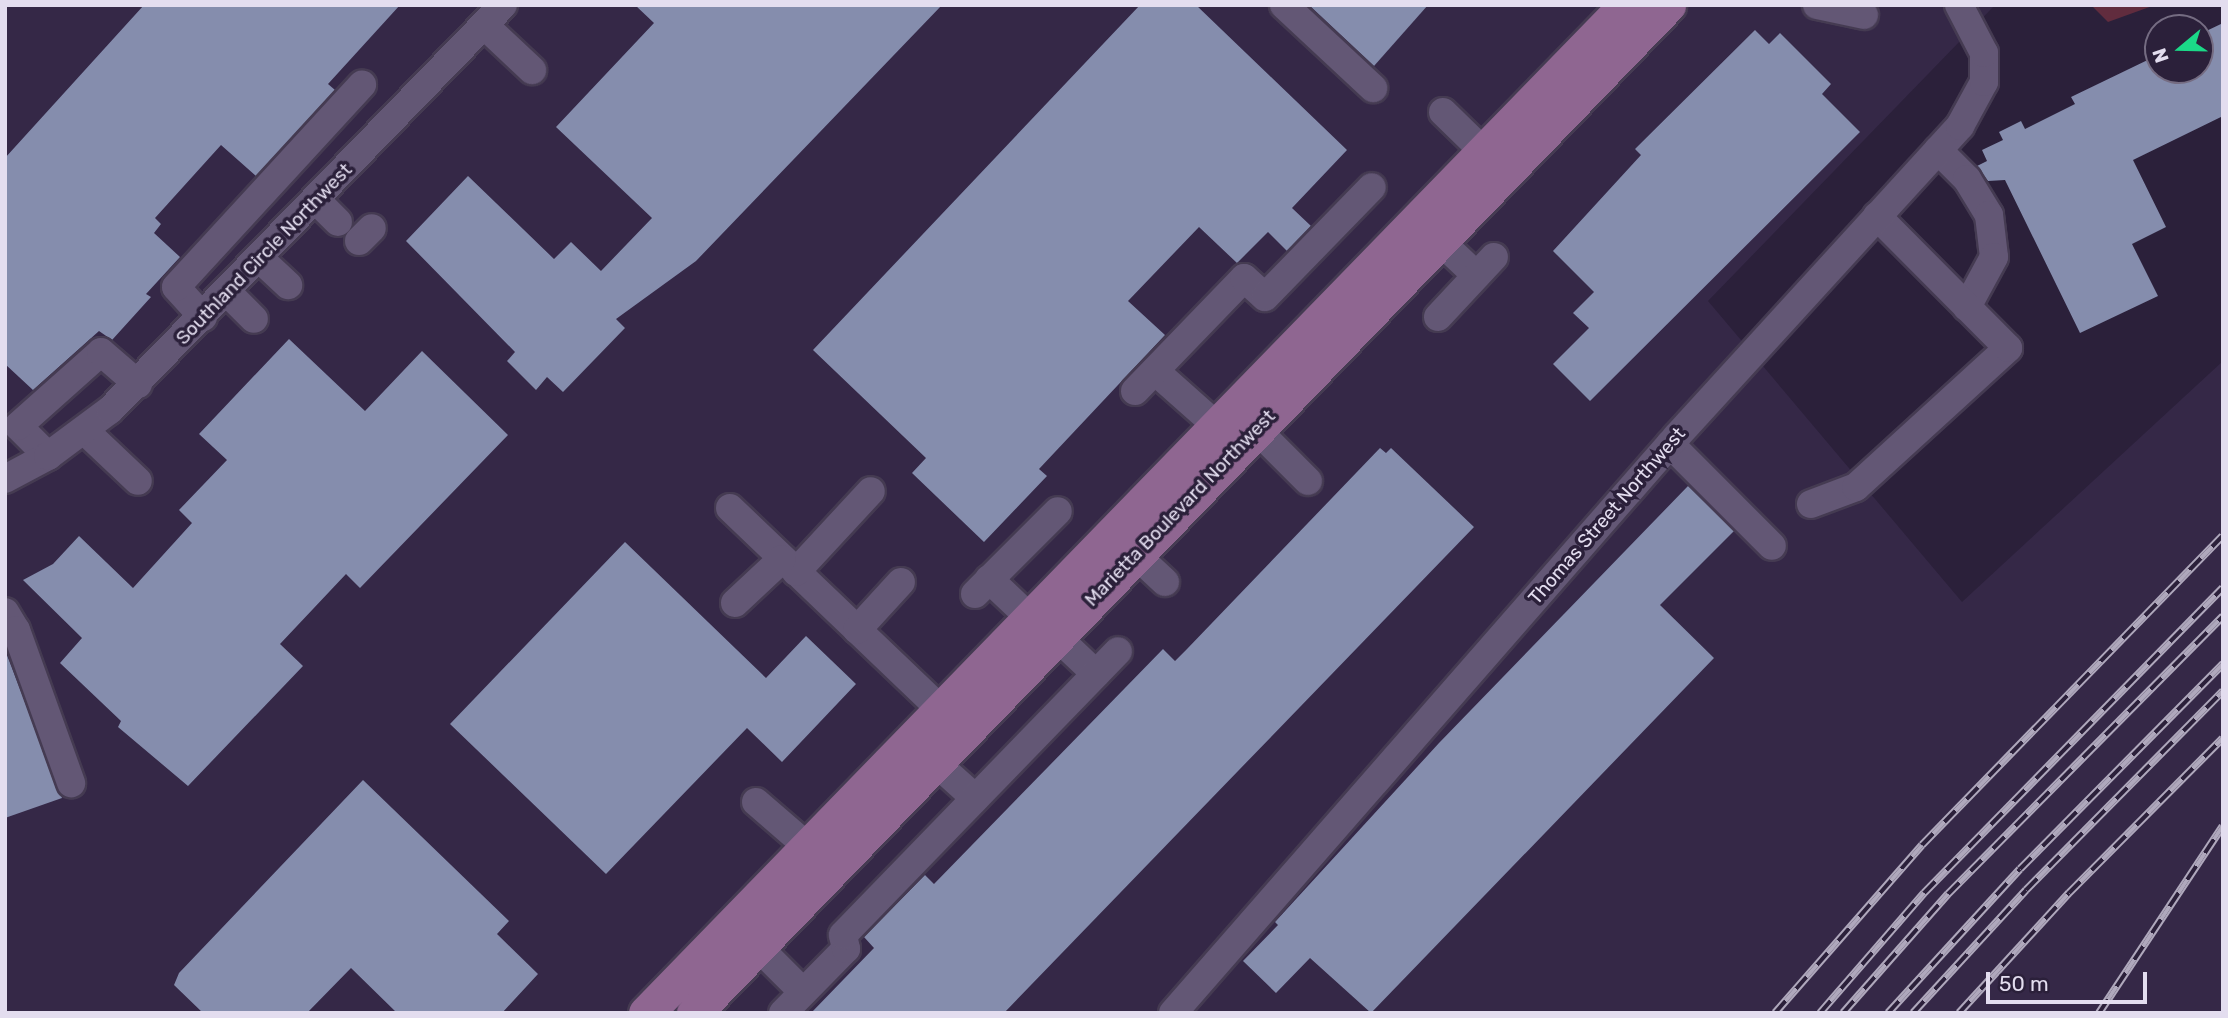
<!DOCTYPE html>
<style>
body{margin:0}
#map{position:relative;width:2228px;height:1018px;overflow:hidden;background:#2b203a;font-family:Rubik,sans-serif}
div>[style]{position:absolute}
.built>*{inset:0;background:#352847}
.green>*{inset:0;background:#612c3e}
.building>*{inset:0;background:#858dad}
.roads{filter:drop-shadow(2px 0 #453b52) drop-shadow(-2px 0 #453b52) drop-shadow(0 2px #453b52) drop-shadow(0 -2px #453b52)}
.minor>*{height:28px;margin:-14px;padding:0 14px;transform-origin:14px;border-radius:14px;background:#635775}
.major>*{height:35px;margin:-17.5px;padding:0 17.5px;transform-origin:17.5px;border-radius:17.5px;background:#8f6691}
.rail>*{height:8px;margin-top:-4px;transform-origin:0;background:repeating-linear-gradient(90deg,#2b203a 0 16px,#afa8bc 0 32px);box-sizing:border-box;border-block:2px solid #afa8bc}
span{translate:-50% -50%;white-space:nowrap;text-align:center;line-height:1.15;-webkit-text-stroke:7px #2b203a;paint-order:stroke}
.street-label{font-size:19px;color:#e3ddef}
.frame{position:absolute;inset:0;border:7px solid #e3ddef;pointer-events:none}
.north{position:absolute;left:2144px;top:14px;width:70px;height:70px;box-sizing:border-box;background:#2b203a;border:2px solid #756c82;border-radius:50%;rotate:251deg;font-size:19px;font-weight:700;line-height:28px;text-align:center;color:#e3ddef}
.north::after{content:'';display:block;margin:auto;width:24px;height:32px;background:#1bd988;clip-path:polygon(50% 0,100% 100%,50% 72%,0 100%)}
.scale{position:absolute;left:1986px;top:972px;width:161px;height:32px;box-sizing:border-box;border:4px solid #e3ddef;border-top:0;padding-left:9px;font-size:21px;line-height:24px;white-space:nowrap;color:#e3ddef;-webkit-text-stroke:5px #2b203a;paint-order:stroke}
</style>
<div id="map">
<div class="built">
<div style="clip-path:polygon(5px 5px,1995px 5px,1708px 301px,1962px 602px,2223px 361px,2223px 1013px,5px 1013px)"></div>
</div>
<div class="green">
<div style="clip-path:polygon(2091px 5px,2155px 5px,2108px 22px)"></div>
</div>
<div class="building">
<div style="clip-path:polygon(144px 5px,400px 5px,328px 84px,335px 90px,256px 176px,221px 145px,155px 218px,161px 224px,154px 233px,180px 257px,146px 294px,151px 297px,112px 340px,99px 331px,33px 390px,5px 364px,5px 158px)"></div>
<div style="clip-path:polygon(635px 5px,942px 5px,696px 261px,616px 319px,625px 328px,563px 392px,547px 377px,536px 390px,507px 361px,515px 352px,406px 241px,468px 176px,554px 259px,571px 242px,601px 271px,652px 218px,556px 127px,654px 23px)"></div>
<div style="clip-path:polygon(1140px 5px,1196px 5px,1347px 150px,1292px 208px,1311px 226px,1287px 251px,1268px 232px,1237px 263px,1199px 227px,1128px 301px,1165px 335px,1039px 469px,1047px 476px,984px 542px,912px 473px,926px 458px,813px 350px)"></div>
<div style="clip-path:polygon(1309px 5px,1428px 5px,1374px 66px)"></div>
<div style="clip-path:polygon(2223px 23px,2223px 116px,2133px 160px,2166px 227px,2132px 244px,2158px 296px,2080px 333px,2005px 180px,1988px 181px,1977px 166px,1987px 161px,1982px 150px,2003px 140px,1999px 132px,2021px 121px,2025px 129px,2075px 104px,2071px 97px,2158px 55px,2158px 70px,2200px 70px,2200px 34px)"></div>
<div style="clip-path:polygon(1755px 30px,1769px 44px,1780px 33px,1831px 84px,1822px 94px,1860px 132px,1590px 401px,1553px 364px,1589px 328px,1573px 313px,1594px 292px,1553px 251px,1641px 155px,1635px 149px)"></div>
<div style="clip-path:polygon(289px 339px,365px 411px,422px 351px,508px 435px,360px 588px,346px 574px,280px 644px,303px 666px,188px 786px,118px 727px,121px 721px,60px 663px,82px 638px,23px 580px,53px 564px,79px 536px,133px 588px,192px 523px,179px 510px,227px 460px,199px 434px)"></div>
<div style="clip-path:polygon(1380px 448px,1386px 453px,1391px 448px,1474px 527px,1004px 1013px,811px 1013px,874px 948px,864px 937px,925px 875px,934px 884px,1163px 649px,1175px 661px,1187px 649px)"></div>
<div style="clip-path:polygon(1688px 486px,1734px 531px,1660px 605px,1714px 658px,1371px 1013px,1310px 958px,1276px 993px,1243px 961px,1278px 925px,1275px 922px,1439px 743px)"></div>
<div style="clip-path:polygon(625px 542px,766px 678px,806px 636px,856px 684px,782px 762px,747px 728px,606px 874px,450px 724px)"></div>
<div style="clip-path:polygon(5px 650px,62px 798px,5px 818px)"></div>
<div style="clip-path:polygon(363px 780px,509px 921px,497px 934px,538px 974px,502px 1013px,397px 1013px,351px 968px,307px 1013px,203px 1013px,174px 985px,179px 973px)"></div>
</div>
<div class="roads">
<div class="minor">
<div style="left:1284px;top:5px;width:122px;rotate:43deg"></div>
<div style="left:1817px;top:5px;width:48px;rotate:12deg"></div>
<div style="left:484px;top:25px;width:66px;rotate:43.2deg"></div>
<div style="left:1443px;top:112px;width:57px;rotate:44.3deg"></div>
<div style="left:1938px;top:150px;width:41px;rotate:45deg"></div>
<div style="left:1967px;top:179px;width:42px;rotate:58.6deg"></div>
<div style="left:1989px;top:215px;width:42px;rotate:83.2deg"></div>
<div style="left:1994px;top:257px;width:57px;rotate:118.4deg"></div>
<div style="left:316px;top:200px;width:31px;rotate:45deg"></div>
<div style="left:359px;top:241px;width:18px;rotate:-45deg"></div>
<div style="left:1440px;top:241px;width:50px;rotate:43.4deg"></div>
<div style="left:259px;top:258px;width:40px;rotate:43deg"></div>
<div style="left:227px;top:292px;width:38px;rotate:45deg"></div>
<div style="left:203px;top:317px;width:40px;rotate:-132deg"></div>
<div style="left:176px;top:287px;width:275px;rotate:-47.4deg"></div>
<div style="left:1438px;top:317px;width:82px;rotate:-47deg"></div>
<div style="left:1155px;top:371px;width:83px;rotate:41.6deg"></div>
<div style="left:1135px;top:391px;width:157px;rotate:-46deg"></div>
<div style="left:1244px;top:278px;width:28px;rotate:42deg"></div>
<div style="left:1265px;top:297px;width:153px;rotate:-45.8deg"></div>
<div style="left:84px;top:430px;width:74px;rotate:43.4deg"></div>
<div style="left:1257px;top:430px;width:72px;rotate:45deg"></div>
<div style="left:1670px;top:444px;width:144px;rotate:45deg"></div>
<div style="left:48px;top:456px;width:42px;rotate:-135deg"></div>
<div style="left:18px;top:426px;width:111px;rotate:-41.7deg"></div>
<div style="left:101px;top:352px;width:49px;rotate:40.9deg"></div>
<div style="left:5px;top:479px;width:49px;rotate:-28.1deg"></div>
<div style="left:48px;top:456px;width:77px;rotate:-36.6deg"></div>
<div style="left:110px;top:410px;width:564px;rotate:-45.86deg"></div>
<div style="left:1811px;top:504px;width:48px;rotate:-20.7deg"></div>
<div style="left:1856px;top:487px;width:206px;rotate:-42.4deg"></div>
<div style="left:2008px;top:348px;width:186px;rotate:-134.8deg"></div>
<div style="left:730px;top:508px;width:291px;rotate:43.7deg"></div>
<div style="left:1135px;top:554px;width:41px;rotate:43deg"></div>
<div style="left:796px;top:572px;width:110px;rotate:-47.2deg"></div>
<div style="left:989px;top:579px;width:55px;rotate:43.5deg"></div>
<div style="left:975px;top:594px;width:117px;rotate:-45deg"></div>
<div style="left:735px;top:603px;width:64px;rotate:-43.1deg"></div>
<div style="left:5px;top:612px;width:21px;rotate:59deg"></div>
<div style="left:16px;top:630px;width:163px;rotate:70.2deg"></div>
<div style="left:857px;top:630px;width:65px;rotate:-47.5deg"></div>
<div style="left:1056px;top:636px;width:55px;rotate:43.5deg"></div>
<div style="left:935px;top:762px;width:54px;rotate:42deg"></div>
<div style="left:756px;top:802px;width:67px;rotate:40.8deg"></div>
<div style="left:757px;top:946px;width:65px;rotate:45deg"></div>
<div style="left:783px;top:1013px;width:90px;rotate:-45.5deg"></div>
<div style="left:846px;top:949px;width:14px;rotate:-102deg"></div>
<div style="left:843px;top:935px;width:395px;rotate:-45.9deg"></div>
<div style="left:1173px;top:1013px;width:766px;rotate:-48.86deg"></div>
<div style="left:1677px;top:436px;width:420px;rotate:-47.6deg"></div>
<div style="left:1960px;top:126px;width:50px;rotate:-61.4deg"></div>
<div style="left:1984px;top:82px;width:29px;rotate:-90deg"></div>
<div style="left:1984px;top:53px;width:54px;rotate:-117.5deg"></div>
</div>
<div class="major">
<div style="left:646px;top:1013px;width:1406px;rotate:-45.81deg"></div>
<div style="left:694px;top:1013px;width:1402px;rotate:-45.98deg"></div>
</div>
</div>
<div class="rail">
<div style="left:1775px;top:1013px;width:223px;rotate:-48.8deg"></div>
<div style="left:1922px;top:845px;width:431px;rotate:-45.8deg"></div>
<div style="left:1820px;top:1013px;width:159px;rotate:-49.1deg"></div>
<div style="left:1924px;top:893px;width:427px;rotate:-45.6deg"></div>
<div style="left:1843px;top:1013px;width:159px;rotate:-48.6deg"></div>
<div style="left:1948px;top:894px;width:391px;rotate:-45.3deg"></div>
<div style="left:1888px;top:1013px;width:195px;rotate:-47.5deg"></div>
<div style="left:2020px;top:869px;width:289px;rotate:-45.3deg"></div>
<div style="left:1913px;top:1013px;width:167px;rotate:-47.4deg"></div>
<div style="left:2026px;top:890px;width:280px;rotate:-45.3deg"></div>
<div style="left:1959px;top:1013px;width:163px;rotate:-47.5deg"></div>
<div style="left:2069px;top:893px;width:218px;rotate:-45.2deg"></div>
<div style="left:2099px;top:1013px;width:224px;rotate:-56.5deg"></div>
</div>
<div class="street-label">
<span style="left:264px;top:254px;rotate:-46deg">Southland Circle Northwest</span>
<span style="left:1180px;top:508px;rotate:-46deg">Marietta Boulevard Northwest</span>
<span style="left:1607px;top:516px;rotate:-49deg">Thomas Street Northwest</span>
</div>
<div class="frame"></div>
<div class="north">N</div>
<div class="scale">50 m</div>
</div>
